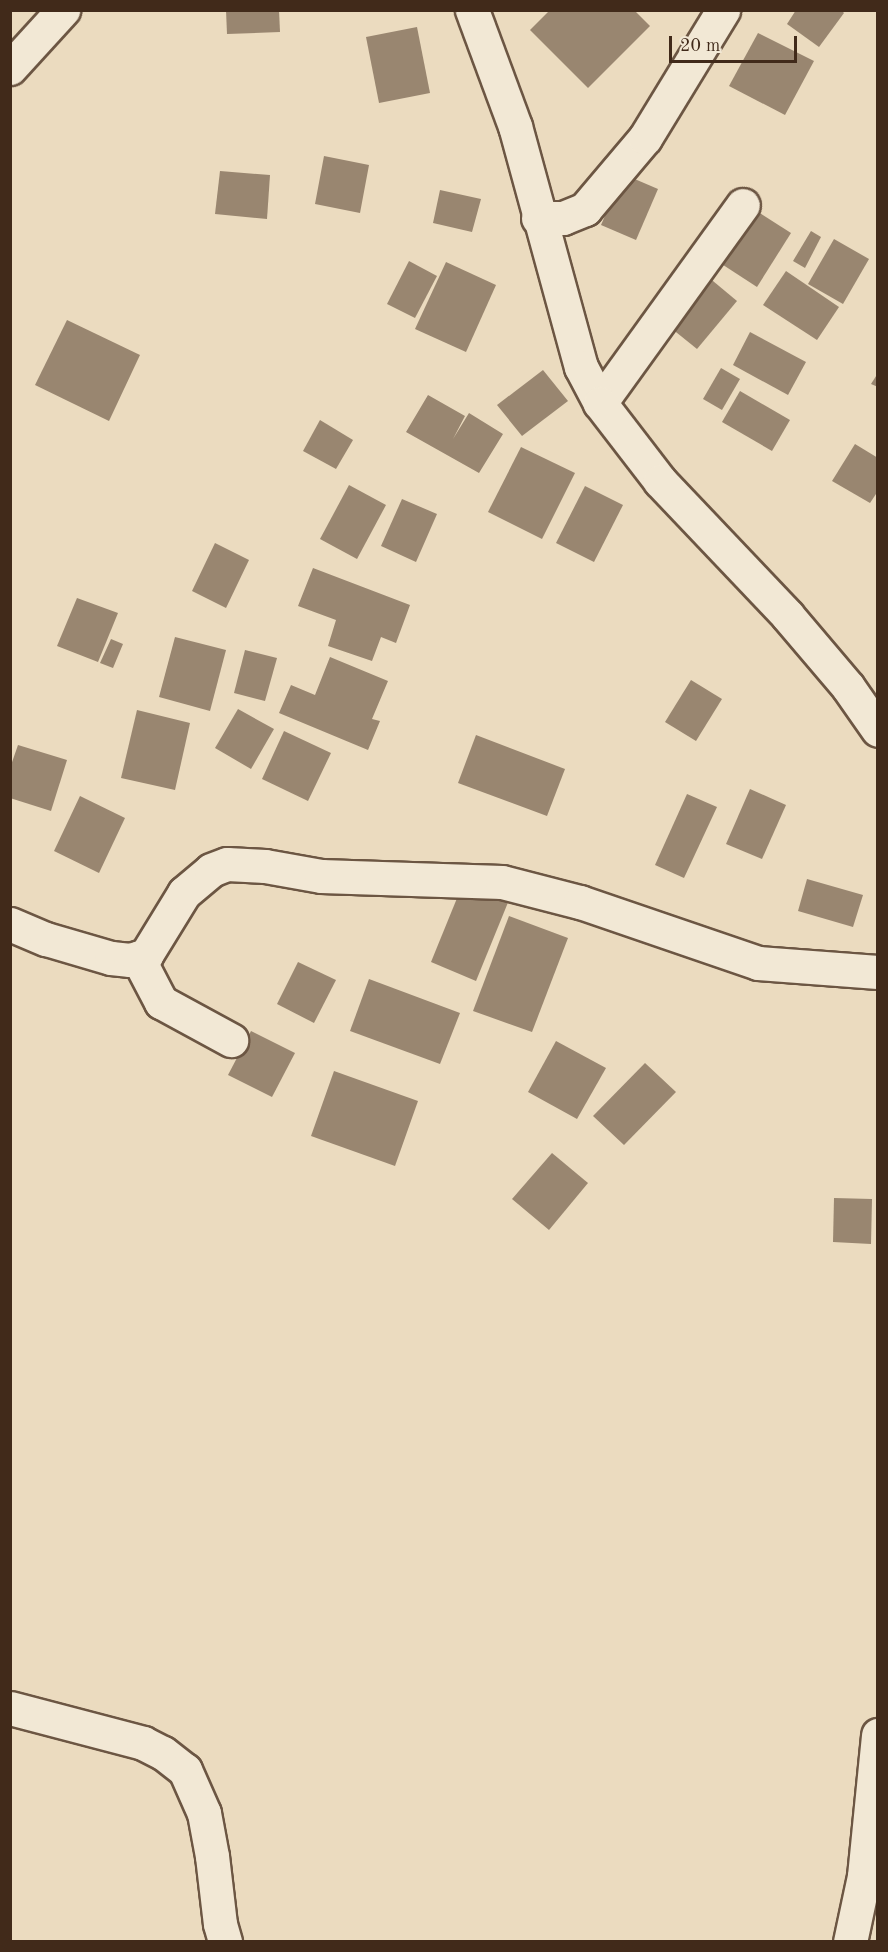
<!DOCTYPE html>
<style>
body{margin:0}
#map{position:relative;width:888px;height:1952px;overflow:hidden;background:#ebdbbf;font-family:"Old Standard TT",serif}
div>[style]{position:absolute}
.building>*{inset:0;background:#998670}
.roads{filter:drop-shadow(2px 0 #6c5643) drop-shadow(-2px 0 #6c5643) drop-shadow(0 2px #6c5643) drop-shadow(0 -2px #6c5643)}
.minor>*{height:33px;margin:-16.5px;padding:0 16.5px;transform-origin:16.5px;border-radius:16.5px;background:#f2e8d5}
.tertiary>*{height:33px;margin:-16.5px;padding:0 16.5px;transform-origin:16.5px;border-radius:16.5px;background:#f2e8d5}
span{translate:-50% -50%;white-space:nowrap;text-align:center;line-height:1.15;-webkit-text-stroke:5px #f2e8d5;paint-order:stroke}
.frame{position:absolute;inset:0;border:12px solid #412a1a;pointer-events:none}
.scale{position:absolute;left:669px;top:36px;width:128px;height:27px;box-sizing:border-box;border:3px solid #412a1a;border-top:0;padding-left:8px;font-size:18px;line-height:21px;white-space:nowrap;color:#412a1a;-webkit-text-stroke:4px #f2e8d5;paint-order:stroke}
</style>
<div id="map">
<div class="building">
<div style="clip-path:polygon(226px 10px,279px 10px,280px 32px,227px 34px)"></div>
<div style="clip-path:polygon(550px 10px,634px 10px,650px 26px,588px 88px,530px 30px)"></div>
<div style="clip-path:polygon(796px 10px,841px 10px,844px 13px,819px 47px,787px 24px)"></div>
<div style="clip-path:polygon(417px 27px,430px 93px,379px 103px,366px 37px)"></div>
<div style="clip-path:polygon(758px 33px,814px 61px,785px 115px,729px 86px)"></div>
<div style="clip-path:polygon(324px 156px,369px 165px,360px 213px,315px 204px)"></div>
<div style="clip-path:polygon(220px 171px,270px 175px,267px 219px,215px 214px)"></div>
<div style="clip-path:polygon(623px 174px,658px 189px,636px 240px,601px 225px)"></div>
<div style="clip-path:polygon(440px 190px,481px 199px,472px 232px,433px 223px)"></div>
<div style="clip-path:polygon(752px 208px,791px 233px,757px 287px,717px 261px)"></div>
<div style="clip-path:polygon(811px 231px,821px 237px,805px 268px,793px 261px)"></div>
<div style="clip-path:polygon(834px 239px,869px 259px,843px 304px,808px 284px)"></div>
<div style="clip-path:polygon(409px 261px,437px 276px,415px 318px,387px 304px)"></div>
<div style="clip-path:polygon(446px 262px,496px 285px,466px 352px,415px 329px)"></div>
<div style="clip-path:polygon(701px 271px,737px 301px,697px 349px,661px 320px)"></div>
<div style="clip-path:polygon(786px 271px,839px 307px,817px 340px,763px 305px)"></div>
<div style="clip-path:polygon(67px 320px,140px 355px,109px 421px,35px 385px)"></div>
<div style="clip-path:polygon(750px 332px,806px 362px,788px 395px,733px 365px)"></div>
<div style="clip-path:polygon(721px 368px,740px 379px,722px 410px,703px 399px)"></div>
<div style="clip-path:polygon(543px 370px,568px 401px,522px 436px,497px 405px)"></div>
<div style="clip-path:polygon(878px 373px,878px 387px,871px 384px)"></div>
<div style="clip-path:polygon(740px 391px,790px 420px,772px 451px,722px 422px)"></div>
<div style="clip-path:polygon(428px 395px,465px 416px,453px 439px,469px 413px,503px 434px,479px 473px,406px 432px)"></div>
<div style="clip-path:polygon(320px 420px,353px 440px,336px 469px,303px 451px)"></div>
<div style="clip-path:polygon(855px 444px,878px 458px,878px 491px,870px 503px,832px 481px)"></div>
<div style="clip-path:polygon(521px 447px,575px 473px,542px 539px,488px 512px)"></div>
<div style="clip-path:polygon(349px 485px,386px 505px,357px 559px,320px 539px)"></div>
<div style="clip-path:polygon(585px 486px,623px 505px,594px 562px,556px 543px)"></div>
<div style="clip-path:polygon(402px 499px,437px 514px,416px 562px,381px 546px)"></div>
<div style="clip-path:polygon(215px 543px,249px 560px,226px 608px,192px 591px)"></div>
<div style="clip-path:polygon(313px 568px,410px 605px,396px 643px,381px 637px,372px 661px,328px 646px,336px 620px,298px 606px)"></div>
<div style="clip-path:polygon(77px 598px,118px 613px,98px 662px,57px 646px)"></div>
<div style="clip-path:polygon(175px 637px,226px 650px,210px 711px,159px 697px)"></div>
<div style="clip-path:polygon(111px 639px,123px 644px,113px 668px,100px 663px)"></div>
<div style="clip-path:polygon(245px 650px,277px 658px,265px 701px,234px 693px)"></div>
<div style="clip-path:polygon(330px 657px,388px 681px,372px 719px,380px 721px,368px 750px,279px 713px,291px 685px,315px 695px)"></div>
<div style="clip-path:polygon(691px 680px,722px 699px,696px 741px,665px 722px)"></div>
<div style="clip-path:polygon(238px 709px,274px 729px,251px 769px,215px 748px)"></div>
<div style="clip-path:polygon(137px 710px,190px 723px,175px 790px,121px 778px)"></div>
<div style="clip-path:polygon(284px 731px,331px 753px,308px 801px,262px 779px)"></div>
<div style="clip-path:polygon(476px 735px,565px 769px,547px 816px,458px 783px)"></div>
<div style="clip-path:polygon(18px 745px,67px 760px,51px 811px,10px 798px,10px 768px)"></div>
<div style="clip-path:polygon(750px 789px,786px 805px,762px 859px,726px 844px)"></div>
<div style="clip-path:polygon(687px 794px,717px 807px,684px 878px,655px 865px)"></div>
<div style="clip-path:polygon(80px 796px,125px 818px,99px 873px,54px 851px)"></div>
<div style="clip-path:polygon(807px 879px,863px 895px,853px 927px,798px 911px)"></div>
<div style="clip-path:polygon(464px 881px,509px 900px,476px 981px,431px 962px)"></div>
<div style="clip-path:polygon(509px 916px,568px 938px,532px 1032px,473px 1011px)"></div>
<div style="clip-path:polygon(298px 962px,336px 980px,314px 1023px,277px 1004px)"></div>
<div style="clip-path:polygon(369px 979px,460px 1013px,440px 1064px,350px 1031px)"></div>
<div style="clip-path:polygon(251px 1031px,295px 1053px,272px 1097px,228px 1075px)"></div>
<div style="clip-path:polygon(556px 1041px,606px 1068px,577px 1119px,528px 1092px)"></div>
<div style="clip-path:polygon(645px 1063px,676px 1092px,624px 1145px,593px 1116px)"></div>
<div style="clip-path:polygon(334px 1071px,418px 1101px,395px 1166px,311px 1136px)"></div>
<div style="clip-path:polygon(552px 1153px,588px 1183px,549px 1230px,512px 1199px)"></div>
<div style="clip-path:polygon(834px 1198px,872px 1199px,871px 1244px,833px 1242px)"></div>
</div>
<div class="roads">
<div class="minor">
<div style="left:10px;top:68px;width:79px;rotate:-47.6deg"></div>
<div style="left:538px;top:218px;width:25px"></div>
<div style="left:563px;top:218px;width:24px;rotate:-22deg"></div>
<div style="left:585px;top:209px;width:93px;rotate:-49.8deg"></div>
<div style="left:645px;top:138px;width:150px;rotate:-58.6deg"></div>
<div style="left:600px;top:403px;width:244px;rotate:-54.2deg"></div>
<div style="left:10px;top:924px;width:39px;rotate:23deg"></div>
<div style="left:46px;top:939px;width:68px;rotate:16.3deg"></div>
<div style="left:111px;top:958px;width:19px;rotate:6deg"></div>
<div style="left:130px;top:960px;width:17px;rotate:-17deg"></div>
<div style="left:146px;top:955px;width:73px;rotate:-58.5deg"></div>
<div style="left:184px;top:893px;width:35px;rotate:-40deg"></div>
<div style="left:211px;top:870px;width:17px;rotate:-21deg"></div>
<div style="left:227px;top:864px;width:38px;rotate:3deg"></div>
<div style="left:265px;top:866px;width:57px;rotate:10.1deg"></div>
<div style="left:321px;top:876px;width:181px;rotate:1.9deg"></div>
<div style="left:502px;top:882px;width:81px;rotate:14.4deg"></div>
<div style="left:580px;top:902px;width:188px;rotate:18.9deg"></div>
<div style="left:758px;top:963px;width:120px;rotate:4.3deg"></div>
<div style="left:138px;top:958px;width:50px;rotate:62.4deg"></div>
<div style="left:161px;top:1002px;width:80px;rotate:28.5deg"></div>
<div style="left:10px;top:1708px;width:138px;rotate:14.7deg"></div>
<div style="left:143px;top:1743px;width:22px;rotate:27deg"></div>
<div style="left:163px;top:1753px;width:28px;rotate:38deg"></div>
<div style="left:185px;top:1770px;width:47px;rotate:66.2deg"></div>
<div style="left:204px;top:1813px;width:44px;rotate:79.5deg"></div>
<div style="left:212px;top:1856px;width:68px;rotate:83.3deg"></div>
<div style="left:220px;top:1924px;width:19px;rotate:74deg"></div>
<div style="left:850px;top:1942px;width:67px;rotate:-78deg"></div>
<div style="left:864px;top:1876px;width:142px;rotate:-84.3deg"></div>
</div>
<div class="tertiary">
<div style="left:472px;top:10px;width:124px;rotate:69.7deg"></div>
<div style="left:515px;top:126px;width:250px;rotate:74.7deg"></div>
<div style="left:581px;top:367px;width:41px;rotate:62.2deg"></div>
<div style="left:600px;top:403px;width:98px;rotate:52.4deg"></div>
<div style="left:660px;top:481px;width:185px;rotate:46.5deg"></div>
<div style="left:787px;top:615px;width:94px;rotate:49.7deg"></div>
<div style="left:848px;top:687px;width:52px;rotate:55.1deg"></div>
</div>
</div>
<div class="frame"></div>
<div class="scale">20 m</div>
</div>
